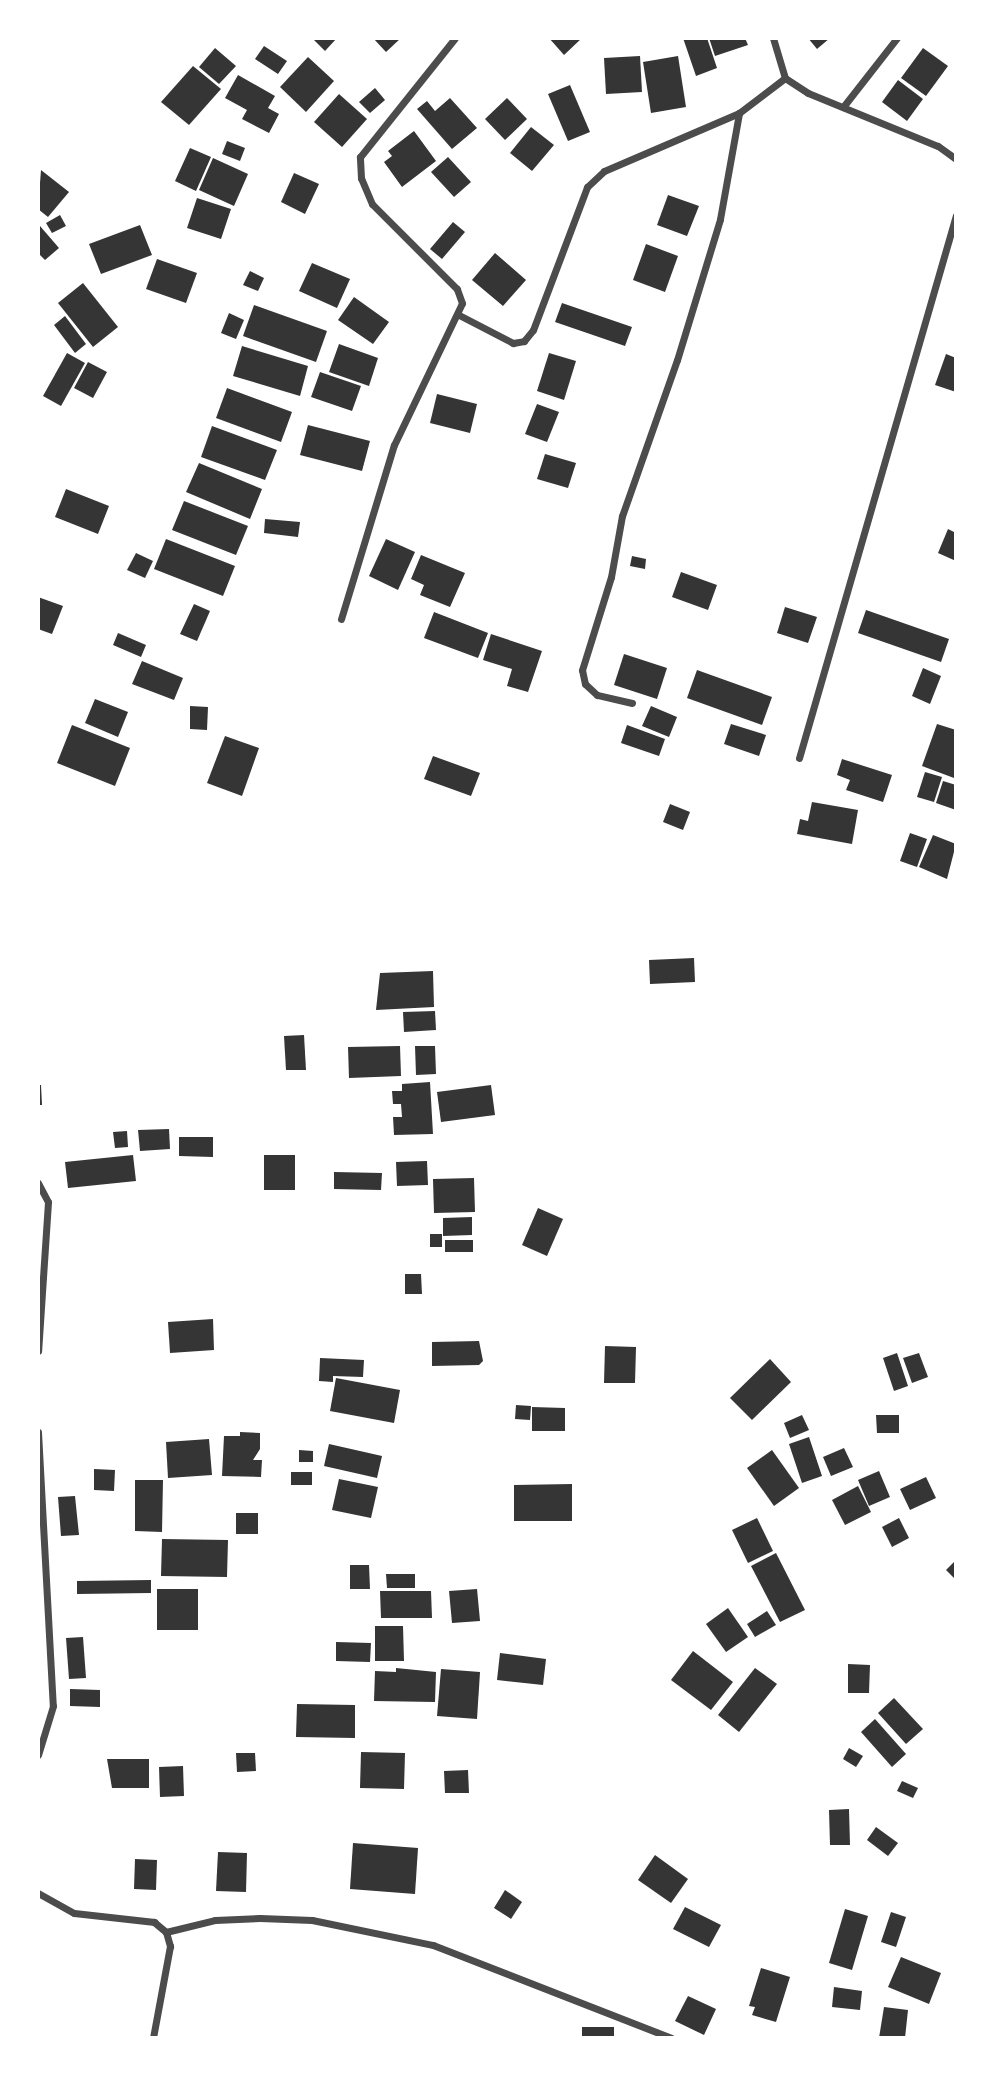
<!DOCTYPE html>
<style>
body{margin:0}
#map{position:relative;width:994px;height:2076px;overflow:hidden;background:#fff;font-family:"Fira Sans Condensed",sans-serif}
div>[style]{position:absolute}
.building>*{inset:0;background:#353535}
.minor>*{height:7px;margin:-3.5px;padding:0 3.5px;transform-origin:3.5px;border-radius:3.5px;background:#4c4c4c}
span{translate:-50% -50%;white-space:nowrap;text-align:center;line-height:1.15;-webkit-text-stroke:5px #fff;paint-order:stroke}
.frame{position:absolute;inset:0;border:40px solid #fff;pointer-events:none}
</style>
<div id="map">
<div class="building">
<div style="clip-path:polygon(312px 38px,337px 38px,325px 51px)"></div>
<div style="clip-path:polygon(373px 38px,401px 38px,386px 52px)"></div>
<div style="clip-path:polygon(549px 38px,582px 38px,564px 55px)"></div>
<div style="clip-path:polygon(683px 38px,707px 38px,717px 68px,696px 76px)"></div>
<div style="clip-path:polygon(709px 38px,745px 38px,748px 45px,715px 56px)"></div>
<div style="clip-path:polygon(808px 38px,830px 38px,817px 49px)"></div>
<div style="clip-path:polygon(264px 46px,287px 61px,278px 74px,255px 59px)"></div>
<div style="clip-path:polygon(215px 48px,236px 66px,219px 84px,199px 67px)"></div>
<div style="clip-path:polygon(923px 48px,948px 66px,926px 96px,901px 78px)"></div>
<div style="clip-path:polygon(640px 56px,642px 92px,606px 94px,604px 58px)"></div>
<div style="clip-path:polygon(678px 56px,686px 107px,651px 113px,643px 62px)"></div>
<div style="clip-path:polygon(308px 57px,334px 81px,306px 112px,280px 87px)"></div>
<div style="clip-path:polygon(193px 66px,221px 89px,189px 125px,161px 102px)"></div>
<div style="clip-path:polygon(238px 75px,275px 96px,268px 108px,279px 114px,269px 133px,242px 119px,247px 110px,225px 98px)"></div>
<div style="clip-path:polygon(898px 80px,923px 99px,907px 121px,882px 102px)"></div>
<div style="clip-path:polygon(570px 85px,590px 132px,568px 141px,548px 94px)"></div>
<div style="clip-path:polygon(375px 88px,385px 100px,370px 113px,359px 102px)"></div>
<div style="clip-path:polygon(339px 94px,367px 119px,342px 147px,314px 122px)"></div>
<div style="clip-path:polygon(450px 98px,477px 128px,452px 149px,417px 109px,427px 101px,435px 111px)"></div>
<div style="clip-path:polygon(507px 98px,527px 119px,505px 140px,485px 119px)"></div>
<div style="clip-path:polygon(531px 127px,554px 145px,532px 171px,510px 153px)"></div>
<div style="clip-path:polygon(414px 131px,436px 161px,402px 187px,384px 162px,392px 156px,388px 151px)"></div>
<div style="clip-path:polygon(227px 141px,245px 148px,240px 161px,222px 154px)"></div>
<div style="clip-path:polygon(190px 148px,211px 157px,196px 191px,175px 181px)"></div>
<div style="clip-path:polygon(448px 157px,471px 182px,454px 197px,431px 172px)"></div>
<div style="clip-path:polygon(213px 158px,248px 174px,234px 206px,199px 190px)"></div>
<div style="clip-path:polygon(41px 170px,69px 192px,48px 217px,38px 209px)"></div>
<div style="clip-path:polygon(294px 173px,319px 184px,305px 214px,281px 202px)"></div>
<div style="clip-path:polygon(668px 195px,699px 206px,687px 236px,657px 225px)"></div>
<div style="clip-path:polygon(197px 198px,231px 209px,221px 239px,187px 228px)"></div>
<div style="clip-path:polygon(60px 215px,66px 226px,52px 233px,46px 223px)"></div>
<div style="clip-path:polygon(453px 222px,465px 232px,442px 259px,430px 249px)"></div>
<div style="clip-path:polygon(140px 225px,152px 255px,101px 274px,89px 244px)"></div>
<div style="clip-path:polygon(40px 226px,59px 248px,45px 260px,38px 253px)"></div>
<div style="clip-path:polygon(646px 244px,678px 256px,665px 292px,633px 280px)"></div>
<div style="clip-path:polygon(495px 253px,526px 280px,503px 306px,472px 280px)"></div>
<div style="clip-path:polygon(157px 259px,197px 273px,186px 303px,146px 289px)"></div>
<div style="clip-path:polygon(312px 263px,350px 279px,337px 308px,299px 291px)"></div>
<div style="clip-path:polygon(250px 271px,264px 278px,258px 291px,243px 285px)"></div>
<div style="clip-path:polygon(83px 283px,118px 327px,93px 347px,58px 303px)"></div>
<div style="clip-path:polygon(354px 297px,389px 322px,373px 344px,338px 320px)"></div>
<div style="clip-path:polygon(562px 303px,632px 327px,625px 346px,555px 322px)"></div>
<div style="clip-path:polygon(254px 305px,327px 331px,316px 362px,243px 336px)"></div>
<div style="clip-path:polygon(229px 313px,244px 320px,236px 339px,221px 333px)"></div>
<div style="clip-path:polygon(65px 316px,86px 344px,75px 353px,54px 325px)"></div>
<div style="clip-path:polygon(339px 344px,378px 358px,369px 386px,329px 372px)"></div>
<div style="clip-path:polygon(242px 346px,308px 366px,300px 396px,233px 376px)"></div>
<div style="clip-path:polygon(67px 353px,85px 363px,61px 406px,43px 396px)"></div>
<div style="clip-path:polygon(549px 353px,576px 361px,564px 400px,537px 391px)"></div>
<div style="clip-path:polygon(946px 354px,956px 358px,956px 392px,935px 385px)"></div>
<div style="clip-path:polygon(88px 362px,107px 372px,93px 398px,74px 388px)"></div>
<div style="clip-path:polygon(320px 372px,361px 386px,352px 411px,311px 397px)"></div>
<div style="clip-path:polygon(227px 388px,292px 412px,281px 442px,216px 418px)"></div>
<div style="clip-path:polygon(437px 394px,477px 404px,470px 433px,430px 423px)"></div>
<div style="clip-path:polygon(537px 404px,559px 412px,547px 442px,525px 434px)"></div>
<div style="clip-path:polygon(308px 425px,370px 441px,362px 471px,300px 455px)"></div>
<div style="clip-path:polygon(212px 426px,277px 450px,265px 480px,201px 457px)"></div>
<div style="clip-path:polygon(545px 454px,576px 463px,568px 488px,537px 479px)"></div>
<div style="clip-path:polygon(199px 463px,262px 489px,250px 519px,186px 492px)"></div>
<div style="clip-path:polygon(66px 489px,109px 506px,98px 534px,55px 517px)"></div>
<div style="clip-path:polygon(184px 501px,248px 526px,236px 555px,172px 530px)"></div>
<div style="clip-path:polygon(265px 519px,300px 522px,298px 537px,264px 533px)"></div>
<div style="clip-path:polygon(948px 529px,956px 533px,956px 561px,938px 553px)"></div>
<div style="clip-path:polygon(166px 539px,235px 566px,223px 596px,154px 569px)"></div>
<div style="clip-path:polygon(386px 539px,415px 552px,398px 590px,369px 576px)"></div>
<div style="clip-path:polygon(136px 553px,153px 561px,145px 578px,127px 570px)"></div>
<div style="clip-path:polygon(421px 555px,465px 573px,450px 607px,420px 595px,424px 585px,411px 579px)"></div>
<div style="clip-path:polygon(632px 556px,646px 559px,645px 569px,630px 566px)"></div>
<div style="clip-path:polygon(681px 572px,717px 585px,708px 610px,672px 597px)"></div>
<div style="clip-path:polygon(38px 597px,63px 606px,52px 634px,38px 629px)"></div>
<div style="clip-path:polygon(194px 604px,210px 611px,197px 641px,180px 634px)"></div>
<div style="clip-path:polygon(785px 607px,817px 617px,808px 643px,777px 633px)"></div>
<div style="clip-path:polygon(866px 610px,949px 639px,941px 662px,858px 633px)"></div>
<div style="clip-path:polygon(434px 612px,488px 633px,478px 658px,424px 638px)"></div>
<div style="clip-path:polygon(118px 633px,146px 645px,141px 657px,113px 645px)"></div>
<div style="clip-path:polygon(491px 634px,542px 651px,528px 692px,507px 686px,512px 669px,483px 660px)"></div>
<div style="clip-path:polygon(624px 654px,667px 668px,657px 699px,614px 685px)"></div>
<div style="clip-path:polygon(142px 661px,183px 678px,174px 700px,132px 684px)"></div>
<div style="clip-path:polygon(923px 668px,941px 676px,930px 704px,912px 696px)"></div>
<div style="clip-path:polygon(697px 670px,772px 697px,762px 725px,687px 698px)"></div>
<div style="clip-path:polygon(95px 699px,128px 712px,118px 737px,85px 723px)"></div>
<div style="clip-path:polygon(190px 706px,208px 707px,207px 730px,190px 729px)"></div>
<div style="clip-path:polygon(651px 706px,677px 717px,669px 737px,642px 726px)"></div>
<div style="clip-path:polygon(731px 724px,766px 735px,759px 756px,724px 744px)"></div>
<div style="clip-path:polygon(937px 724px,956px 730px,954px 778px,922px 766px)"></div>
<div style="clip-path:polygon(72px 725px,130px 748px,115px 786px,57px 763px)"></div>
<div style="clip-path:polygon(627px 725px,665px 739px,659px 756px,621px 743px)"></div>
<div style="clip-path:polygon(225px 736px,259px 748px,242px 796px,207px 783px)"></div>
<div style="clip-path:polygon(433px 756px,480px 773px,471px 796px,424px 779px)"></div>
<div style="clip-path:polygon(842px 759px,892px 775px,883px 802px,846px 790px,850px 780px,837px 775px)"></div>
<div style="clip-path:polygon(925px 772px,942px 777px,934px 802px,917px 797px)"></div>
<div style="clip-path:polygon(943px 781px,956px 785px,956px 810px,936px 803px)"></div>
<div style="clip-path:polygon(812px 802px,858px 810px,852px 844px,797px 834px,800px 819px,808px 821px)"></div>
<div style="clip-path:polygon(670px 804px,690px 812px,683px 830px,663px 822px)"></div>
<div style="clip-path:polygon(910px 833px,927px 839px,917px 867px,900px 861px)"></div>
<div style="clip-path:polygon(933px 835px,956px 844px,947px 879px,919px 867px)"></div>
<div style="clip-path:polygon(694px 958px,695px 982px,650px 984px,649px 960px)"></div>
<div style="clip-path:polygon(433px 971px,434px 1007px,376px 1010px,380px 973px)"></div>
<div style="clip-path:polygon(435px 1011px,436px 1030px,404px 1032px,403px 1012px)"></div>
<div style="clip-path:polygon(304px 1035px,306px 1070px,286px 1070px,284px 1036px)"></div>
<div style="clip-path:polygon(400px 1046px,401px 1076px,349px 1078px,348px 1047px)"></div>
<div style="clip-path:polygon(415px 1046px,435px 1046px,436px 1074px,416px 1075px)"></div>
<div style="clip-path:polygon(430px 1082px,433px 1134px,394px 1135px,393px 1117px,402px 1117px,401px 1104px,393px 1104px,392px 1091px,402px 1091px,402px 1084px)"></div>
<div style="clip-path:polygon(38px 1085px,41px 1085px,42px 1105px,38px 1105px)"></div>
<div style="clip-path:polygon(491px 1085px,495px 1115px,441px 1122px,437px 1092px)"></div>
<div style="clip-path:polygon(169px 1129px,170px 1149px,140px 1151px,138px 1130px)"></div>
<div style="clip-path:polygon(127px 1131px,128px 1147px,115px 1148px,113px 1132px)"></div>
<div style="clip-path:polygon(179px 1137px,213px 1137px,213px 1157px,179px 1156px)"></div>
<div style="clip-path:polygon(133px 1155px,136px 1181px,68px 1188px,65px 1162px)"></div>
<div style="clip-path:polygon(264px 1155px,295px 1155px,295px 1190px,264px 1190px)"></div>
<div style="clip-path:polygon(427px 1161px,428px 1185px,397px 1186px,396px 1162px)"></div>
<div style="clip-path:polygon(334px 1172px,382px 1173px,381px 1190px,334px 1189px)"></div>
<div style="clip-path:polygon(474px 1178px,475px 1212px,434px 1213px,433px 1179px)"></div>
<div style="clip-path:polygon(538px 1208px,563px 1219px,547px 1256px,522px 1245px)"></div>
<div style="clip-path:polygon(472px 1217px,472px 1235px,443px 1236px,443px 1218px)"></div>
<div style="clip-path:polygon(430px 1234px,442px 1234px,442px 1247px,430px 1247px)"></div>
<div style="clip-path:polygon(445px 1240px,473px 1240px,473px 1252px,445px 1252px)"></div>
<div style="clip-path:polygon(405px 1274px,421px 1274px,422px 1294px,405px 1294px)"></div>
<div style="clip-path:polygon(213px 1319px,214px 1350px,170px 1353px,168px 1322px)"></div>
<div style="clip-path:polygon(479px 1341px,483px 1361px,479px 1365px,432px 1366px,432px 1342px)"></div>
<div style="clip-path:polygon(605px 1346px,636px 1347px,635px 1383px,604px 1383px)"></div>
<div style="clip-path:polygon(897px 1353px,908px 1386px,894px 1391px,883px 1358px)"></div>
<div style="clip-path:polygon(919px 1353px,928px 1377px,912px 1383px,903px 1358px)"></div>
<div style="clip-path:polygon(320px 1358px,364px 1360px,363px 1377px,333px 1376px,333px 1382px,319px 1381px)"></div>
<div style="clip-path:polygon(770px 1359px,791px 1382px,752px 1420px,730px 1398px)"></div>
<div style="clip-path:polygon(336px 1378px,400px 1390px,394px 1423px,330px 1411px)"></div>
<div style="clip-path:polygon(516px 1405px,531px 1406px,530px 1420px,515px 1419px)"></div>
<div style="clip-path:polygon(532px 1407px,565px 1408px,565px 1431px,532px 1431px)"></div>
<div style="clip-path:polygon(802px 1415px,809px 1430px,790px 1438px,784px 1423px)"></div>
<div style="clip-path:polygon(876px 1415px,899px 1415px,899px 1433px,877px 1433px)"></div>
<div style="clip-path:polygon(240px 1432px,260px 1433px,260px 1449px,253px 1460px,262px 1460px,261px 1477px,222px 1476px,224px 1436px,240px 1436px)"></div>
<div style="clip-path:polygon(809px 1437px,822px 1476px,802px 1483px,789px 1444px)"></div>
<div style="clip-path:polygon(209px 1439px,212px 1475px,168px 1478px,166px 1442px)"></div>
<div style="clip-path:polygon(329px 1444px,382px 1456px,377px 1478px,324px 1466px)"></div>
<div style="clip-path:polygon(844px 1448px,853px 1467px,831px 1476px,823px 1457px)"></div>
<div style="clip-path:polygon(299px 1450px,313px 1451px,313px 1462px,299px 1462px)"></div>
<div style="clip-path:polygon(772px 1450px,799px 1488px,774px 1506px,747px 1468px)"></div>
<div style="clip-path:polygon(94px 1469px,115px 1470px,114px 1491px,94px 1490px)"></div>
<div style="clip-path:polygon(879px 1471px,890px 1497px,869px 1506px,858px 1480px)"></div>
<div style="clip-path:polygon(291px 1472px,312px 1472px,312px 1485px,291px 1485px)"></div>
<div style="clip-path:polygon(926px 1477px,936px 1498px,910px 1510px,900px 1489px)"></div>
<div style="clip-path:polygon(339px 1479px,378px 1487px,371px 1518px,332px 1510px)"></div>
<div style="clip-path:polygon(135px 1480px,163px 1480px,162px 1532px,135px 1531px)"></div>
<div style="clip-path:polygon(572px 1484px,572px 1521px,514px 1521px,514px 1485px)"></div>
<div style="clip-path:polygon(858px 1486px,871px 1512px,845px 1525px,832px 1500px)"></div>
<div style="clip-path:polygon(75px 1496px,79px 1535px,61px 1536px,58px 1497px)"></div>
<div style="clip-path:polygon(236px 1513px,258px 1513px,258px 1534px,236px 1534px)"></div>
<div style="clip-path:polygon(757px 1518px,773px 1551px,748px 1563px,732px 1530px)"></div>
<div style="clip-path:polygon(899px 1518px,909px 1538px,892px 1547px,882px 1527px)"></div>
<div style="clip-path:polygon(162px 1539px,228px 1540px,227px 1577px,161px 1576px)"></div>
<div style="clip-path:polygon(776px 1553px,805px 1610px,780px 1622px,751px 1566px)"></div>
<div style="clip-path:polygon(956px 1560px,956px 1580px,946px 1570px)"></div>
<div style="clip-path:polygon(350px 1565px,369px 1565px,370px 1589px,350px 1589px)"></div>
<div style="clip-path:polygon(386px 1574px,415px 1574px,415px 1588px,387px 1588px)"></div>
<div style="clip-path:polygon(151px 1580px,151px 1593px,77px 1594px,77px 1581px)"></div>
<div style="clip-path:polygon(157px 1589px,198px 1589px,198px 1630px,157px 1630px)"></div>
<div style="clip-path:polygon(477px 1589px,480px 1621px,452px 1623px,449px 1591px)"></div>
<div style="clip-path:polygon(380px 1591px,431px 1591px,432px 1618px,381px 1618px)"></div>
<div style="clip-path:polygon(728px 1608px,748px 1637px,726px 1652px,706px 1624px)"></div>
<div style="clip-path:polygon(767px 1611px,776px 1625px,755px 1637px,747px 1624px)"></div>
<div style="clip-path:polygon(375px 1626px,403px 1626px,404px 1661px,375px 1661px)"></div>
<div style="clip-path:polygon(83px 1637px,86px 1678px,69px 1679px,66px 1638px)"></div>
<div style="clip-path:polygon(336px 1642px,371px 1643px,370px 1662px,336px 1661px)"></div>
<div style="clip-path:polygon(693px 1651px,733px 1682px,711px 1710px,671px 1680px)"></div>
<div style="clip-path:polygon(500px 1653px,546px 1659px,543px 1685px,497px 1680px)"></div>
<div style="clip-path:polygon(848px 1664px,870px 1665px,869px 1693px,848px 1693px)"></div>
<div style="clip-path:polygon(396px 1668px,436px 1672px,435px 1702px,374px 1701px,375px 1671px,396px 1672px)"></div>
<div style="clip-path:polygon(755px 1668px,777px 1684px,739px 1732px,718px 1715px)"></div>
<div style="clip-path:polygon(441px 1669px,480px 1672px,477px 1719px,437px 1716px)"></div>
<div style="clip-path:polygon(70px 1689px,100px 1690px,100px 1707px,70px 1706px)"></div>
<div style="clip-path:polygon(894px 1698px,923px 1729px,906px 1744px,878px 1713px)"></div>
<div style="clip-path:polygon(297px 1704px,355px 1705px,355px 1738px,296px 1737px)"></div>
<div style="clip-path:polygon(875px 1719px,906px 1754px,892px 1767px,861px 1732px)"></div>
<div style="clip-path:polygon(849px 1748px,863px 1756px,856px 1767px,843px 1759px)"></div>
<div style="clip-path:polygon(361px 1752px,405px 1753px,404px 1789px,360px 1788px)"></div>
<div style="clip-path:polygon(236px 1753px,255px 1753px,256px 1771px,237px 1772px)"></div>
<div style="clip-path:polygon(107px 1759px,149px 1759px,149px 1788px,112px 1788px)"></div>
<div style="clip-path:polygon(183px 1766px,184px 1796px,160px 1797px,159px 1767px)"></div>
<div style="clip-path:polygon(468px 1770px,469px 1793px,445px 1793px,444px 1771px)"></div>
<div style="clip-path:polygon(902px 1781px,918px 1788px,913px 1798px,897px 1791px)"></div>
<div style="clip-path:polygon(849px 1809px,850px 1845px,830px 1845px,829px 1810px)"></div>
<div style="clip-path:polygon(876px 1827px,898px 1843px,888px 1856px,867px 1840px)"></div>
<div style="clip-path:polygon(353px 1843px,418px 1848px,415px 1894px,350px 1889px)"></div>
<div style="clip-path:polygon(218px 1852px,247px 1853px,246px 1892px,216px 1891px)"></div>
<div style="clip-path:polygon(655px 1855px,688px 1879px,671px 1903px,638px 1880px)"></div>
<div style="clip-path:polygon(135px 1859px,157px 1860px,156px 1890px,134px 1889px)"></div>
<div style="clip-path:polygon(505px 1890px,522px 1902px,511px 1919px,494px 1908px)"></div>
<div style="clip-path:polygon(685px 1907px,721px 1925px,709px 1947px,673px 1929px)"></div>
<div style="clip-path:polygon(845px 1909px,868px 1916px,852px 1970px,829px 1963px)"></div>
<div style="clip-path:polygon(891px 1912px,906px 1917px,896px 1947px,881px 1942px)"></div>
<div style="clip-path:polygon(901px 1957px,941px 1973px,929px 2004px,888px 1987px)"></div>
<div style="clip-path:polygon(761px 1968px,790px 1977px,776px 2022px,752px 2015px,755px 2007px,749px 2006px)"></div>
<div style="clip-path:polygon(834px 1987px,862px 1991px,860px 2010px,832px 2007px)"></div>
<div style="clip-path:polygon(688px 1996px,716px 2009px,704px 2035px,675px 2021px)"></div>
<div style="clip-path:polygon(884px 2007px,908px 2010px,905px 2038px,879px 2038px)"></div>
<div style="clip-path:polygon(582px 2027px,614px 2027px,614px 2038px,582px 2038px)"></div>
</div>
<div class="minor">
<div style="left:773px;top:38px;width:42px;rotate:73.3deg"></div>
<div style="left:785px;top:78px;width:27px;rotate:33deg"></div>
<div style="left:808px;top:93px;width:140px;rotate:22.2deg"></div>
<div style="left:938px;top:146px;width:22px;rotate:36deg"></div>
<div style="left:843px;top:107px;width:88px;rotate:-52deg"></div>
<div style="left:459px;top:315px;width:61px;rotate:27.4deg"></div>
<div style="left:513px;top:343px;width:11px;rotate:-10deg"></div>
<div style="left:524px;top:341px;width:14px;rotate:-51deg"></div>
<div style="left:533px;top:330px;width:153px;rotate:-69.3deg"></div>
<div style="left:587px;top:187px;width:23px;rotate:-43deg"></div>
<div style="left:604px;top:171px;width:147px;rotate:-23.2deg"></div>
<div style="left:739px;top:113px;width:58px;rotate:-37.3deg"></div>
<div style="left:341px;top:619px;width:182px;rotate:-73.1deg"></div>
<div style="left:394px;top:445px;width:157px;rotate:-64.4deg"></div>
<div style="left:462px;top:303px;width:15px;rotate:-110deg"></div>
<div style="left:457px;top:289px;width:120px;rotate:-135deg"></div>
<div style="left:372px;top:204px;width:28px;rotate:-113deg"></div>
<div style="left:361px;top:178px;width:21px;rotate:-93deg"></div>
<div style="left:360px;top:157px;width:152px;rotate:-51.4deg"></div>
<div style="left:632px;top:703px;width:36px;rotate:-167deg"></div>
<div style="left:597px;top:695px;width:16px;rotate:-137deg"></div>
<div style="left:585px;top:684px;width:14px;rotate:-102deg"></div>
<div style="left:582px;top:670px;width:97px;rotate:-72.7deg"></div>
<div style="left:611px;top:577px;width:62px;rotate:-79.8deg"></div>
<div style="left:622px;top:516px;width:165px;rotate:-70.6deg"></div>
<div style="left:677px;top:360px;width:147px;rotate:-73deg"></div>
<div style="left:720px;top:219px;width:108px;rotate:-79.8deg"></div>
<div style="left:799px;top:758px;width:565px;rotate:-73.87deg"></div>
<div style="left:38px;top:1183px;width:21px;rotate:62deg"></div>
<div style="left:48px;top:1202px;width:149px;rotate:93.8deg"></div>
<div style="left:38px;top:1432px;width:274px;rotate:86.9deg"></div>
<div style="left:53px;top:1706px;width:51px;rotate:107deg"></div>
<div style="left:38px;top:1893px;width:41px;rotate:29.1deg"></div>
<div style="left:74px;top:1913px;width:81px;rotate:6.4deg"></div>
<div style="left:154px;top:1922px;width:16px;rotate:40deg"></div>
<div style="left:166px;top:1932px;width:15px;rotate:74deg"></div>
<div style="left:170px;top:1946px;width:94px;rotate:100.5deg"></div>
<div style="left:166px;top:1932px;width:50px;rotate:-13.8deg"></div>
<div style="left:215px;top:1920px;width:45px;rotate:-2.5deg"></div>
<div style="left:260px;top:1918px;width:52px;rotate:2.2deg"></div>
<div style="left:312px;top:1920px;width:124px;rotate:11.7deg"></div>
<div style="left:433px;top:1945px;width:256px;rotate:21.3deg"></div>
</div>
<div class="frame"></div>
</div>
